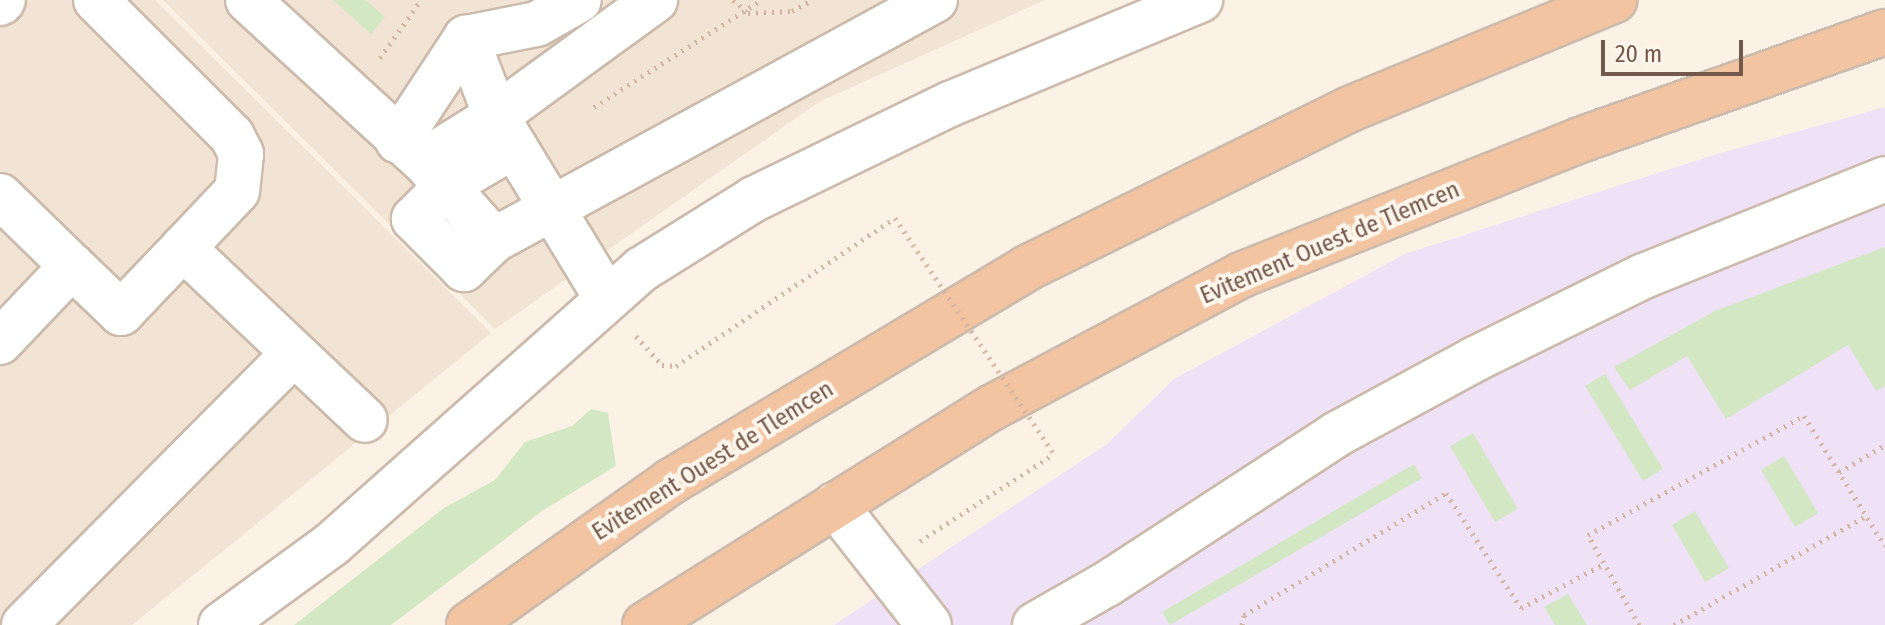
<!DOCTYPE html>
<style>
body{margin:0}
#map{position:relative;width:1885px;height:625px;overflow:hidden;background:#fbf2e5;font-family:"Fira Sans Condensed",sans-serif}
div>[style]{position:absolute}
.residential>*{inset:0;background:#f2e4d4}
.education>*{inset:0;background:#efe2f7}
.green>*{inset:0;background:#d3e7c4}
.path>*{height:5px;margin-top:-2.5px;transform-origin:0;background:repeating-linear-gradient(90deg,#d3b4a2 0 2px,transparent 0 8px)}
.roads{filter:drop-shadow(2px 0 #ccbaac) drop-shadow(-2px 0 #ccbaac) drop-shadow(0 2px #ccbaac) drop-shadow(0 -2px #ccbaac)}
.minor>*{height:44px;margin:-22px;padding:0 22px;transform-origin:22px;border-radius:22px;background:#fff}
.trunk>*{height:44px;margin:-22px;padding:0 22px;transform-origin:22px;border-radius:22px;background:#f3c4a1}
.path-bridge>*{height:5px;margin-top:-2.5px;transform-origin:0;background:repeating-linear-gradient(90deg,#d3b4a2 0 2px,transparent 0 8px)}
span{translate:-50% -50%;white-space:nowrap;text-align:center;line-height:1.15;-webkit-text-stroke:8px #fef6eb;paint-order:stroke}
.street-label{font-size:24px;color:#72594c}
.scale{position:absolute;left:1601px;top:40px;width:142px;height:36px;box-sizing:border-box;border:4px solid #72594c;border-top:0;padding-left:10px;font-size:24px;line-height:28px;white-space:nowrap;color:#72594c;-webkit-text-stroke:6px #fef6eb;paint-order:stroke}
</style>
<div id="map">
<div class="residential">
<div style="clip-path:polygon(0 0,155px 0,491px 333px,132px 625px,0 625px)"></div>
<div style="clip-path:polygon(163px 0,1045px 0,819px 102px,495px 329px)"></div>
</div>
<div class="education">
<div style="clip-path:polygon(1885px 107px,1885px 625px,834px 625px,1107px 444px,1174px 379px,1405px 254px,1714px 155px)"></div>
</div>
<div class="green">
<div style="clip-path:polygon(333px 0,366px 0,385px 17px,371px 34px)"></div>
<div style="clip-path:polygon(1885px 247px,1885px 386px,1876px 391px,1848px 345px,1726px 419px,1687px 356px,1630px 390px,1614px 367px,1715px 311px)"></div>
<div style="clip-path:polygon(1605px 374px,1663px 469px,1643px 481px,1585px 386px)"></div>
<div style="clip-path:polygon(591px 409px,608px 413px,616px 466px,542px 511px,391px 625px,294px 625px,444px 508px,495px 480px,525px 442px,572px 426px)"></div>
<div style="clip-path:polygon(1473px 433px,1518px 509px,1495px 522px,1450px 446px)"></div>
<div style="clip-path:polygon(1784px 456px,1818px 513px,1795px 527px,1761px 470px)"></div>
<div style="clip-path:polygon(1414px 464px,1422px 478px,1170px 625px,1162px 612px)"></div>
<div style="clip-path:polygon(1695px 511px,1729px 568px,1705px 582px,1672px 525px)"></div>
<div style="clip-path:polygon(1568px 594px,1587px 625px,1555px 625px,1544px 607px)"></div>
</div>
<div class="path">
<div style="left:733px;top:0;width:20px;rotate:41deg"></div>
<div style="left:748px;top:13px;width:44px;rotate:-2.6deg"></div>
<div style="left:792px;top:11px;width:24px;rotate:-28deg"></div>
<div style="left:380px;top:58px;width:71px;rotate:-54.7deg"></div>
<div style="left:594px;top:107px;width:198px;rotate:-32.6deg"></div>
<div style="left:636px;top:336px;width:39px;rotate:48deg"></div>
<div style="left:662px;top:365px;width:14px;rotate:4deg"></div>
<div style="left:676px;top:366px;width:264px;rotate:-34.1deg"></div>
<div style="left:1839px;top:472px;width:53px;rotate:-30.4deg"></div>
<div style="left:920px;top:541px;width:160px;rotate:-33deg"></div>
<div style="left:1242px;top:625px;width:10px;rotate:-79deg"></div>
<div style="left:1244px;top:615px;width:236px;rotate:-31.1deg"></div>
<div style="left:1446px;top:493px;width:137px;rotate:56.9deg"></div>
<div style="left:1521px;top:608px;width:96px;rotate:-27.9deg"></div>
<div style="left:1639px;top:625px;width:103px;rotate:-119.5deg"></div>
<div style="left:1588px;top:535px;width:247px;rotate:-28.9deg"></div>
<div style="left:1804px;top:416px;width:153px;rotate:58.1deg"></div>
<div style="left:1674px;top:625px;width:221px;rotate:-29.6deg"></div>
</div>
<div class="roads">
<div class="minor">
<div style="left:96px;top:0;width:192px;rotate:45deg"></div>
<div style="left:232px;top:136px;width:20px;rotate:63deg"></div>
<div style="left:241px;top:154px;width:37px;rotate:96deg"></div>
<div style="left:237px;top:191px;width:79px;rotate:133.5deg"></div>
<div style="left:183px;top:248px;width:250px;rotate:43.4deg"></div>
<div style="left:248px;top:0;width:239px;rotate:42.5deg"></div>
<div style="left:424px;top:161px;width:106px;rotate:48.5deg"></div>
<div style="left:494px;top:240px;width:502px;rotate:-28.56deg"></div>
<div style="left:0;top:3px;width:4px;rotate:-45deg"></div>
<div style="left:398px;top:141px;width:123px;rotate:-56.6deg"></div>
<div style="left:466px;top:38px;width:72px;rotate:-11.2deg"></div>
<div style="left:537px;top:24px;width:48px;rotate:-29.7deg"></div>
<div style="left:424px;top:161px;width:85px;rotate:-32deg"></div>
<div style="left:496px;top:116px;width:84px;rotate:-111deg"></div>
<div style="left:0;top:196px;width:100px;rotate:44.2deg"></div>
<div style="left:72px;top:266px;width:105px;rotate:133.5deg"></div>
<div style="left:494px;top:240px;width:42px;rotate:136deg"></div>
<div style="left:464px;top:269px;width:71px;rotate:-135deg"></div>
<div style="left:414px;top:219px;width:46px;rotate:-45.9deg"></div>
<div style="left:446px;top:186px;width:79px;rotate:-30.5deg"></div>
<div style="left:72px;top:266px;width:68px;rotate:43.8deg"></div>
<div style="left:121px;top:313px;width:90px;rotate:-46.4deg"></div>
<div style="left:606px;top:297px;width:212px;rotate:-121.3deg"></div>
<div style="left:496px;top:116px;width:197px;rotate:-36.1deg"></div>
<div style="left:835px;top:505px;width:152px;rotate:51.9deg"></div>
<div style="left:24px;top:625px;width:382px;rotate:-45.2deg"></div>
<div style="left:221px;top:625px;width:137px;rotate:-36.1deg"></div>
<div style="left:332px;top:544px;width:414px;rotate:-41.6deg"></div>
<div style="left:642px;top:269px;width:132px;rotate:-32deg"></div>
<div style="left:754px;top:199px;width:218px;rotate:-25.9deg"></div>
<div style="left:950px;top:104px;width:271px;rotate:-22.6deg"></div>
<div style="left:1035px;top:625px;width:83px;rotate:-29.7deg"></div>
<div style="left:1107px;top:584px;width:275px;rotate:-33.1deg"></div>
<div style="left:1337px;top:434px;width:157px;rotate:-28.5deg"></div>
<div style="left:1475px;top:359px;width:188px;rotate:-26.2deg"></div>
<div style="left:1644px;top:276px;width:260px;rotate:-21.9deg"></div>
</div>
<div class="trunk">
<div style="left:469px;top:625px;width:247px;rotate:-35.4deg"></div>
<div style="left:670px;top:482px;width:416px;rotate:-30.9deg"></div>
<div style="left:1027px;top:268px;width:360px;rotate:-26.2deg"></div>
<div style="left:1350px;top:109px;width:286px;rotate:-22.4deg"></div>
<div style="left:645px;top:625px;width:411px;rotate:-32.1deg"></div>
<div style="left:993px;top:407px;width:281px;rotate:-28deg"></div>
<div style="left:1241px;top:275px;width:365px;rotate:-21.7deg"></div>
<div style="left:1580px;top:140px;width:324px;rotate:-19.5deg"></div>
</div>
</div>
<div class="path-bridge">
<div style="left:895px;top:218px;width:285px;rotate:56deg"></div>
</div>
<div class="street-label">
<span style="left:1330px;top:243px;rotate:-23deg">Evitement Ouest de Tlemcen</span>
<span style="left:713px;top:461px;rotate:-32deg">Evitement Ouest de Tlemcen</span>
</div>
<div class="scale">20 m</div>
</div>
